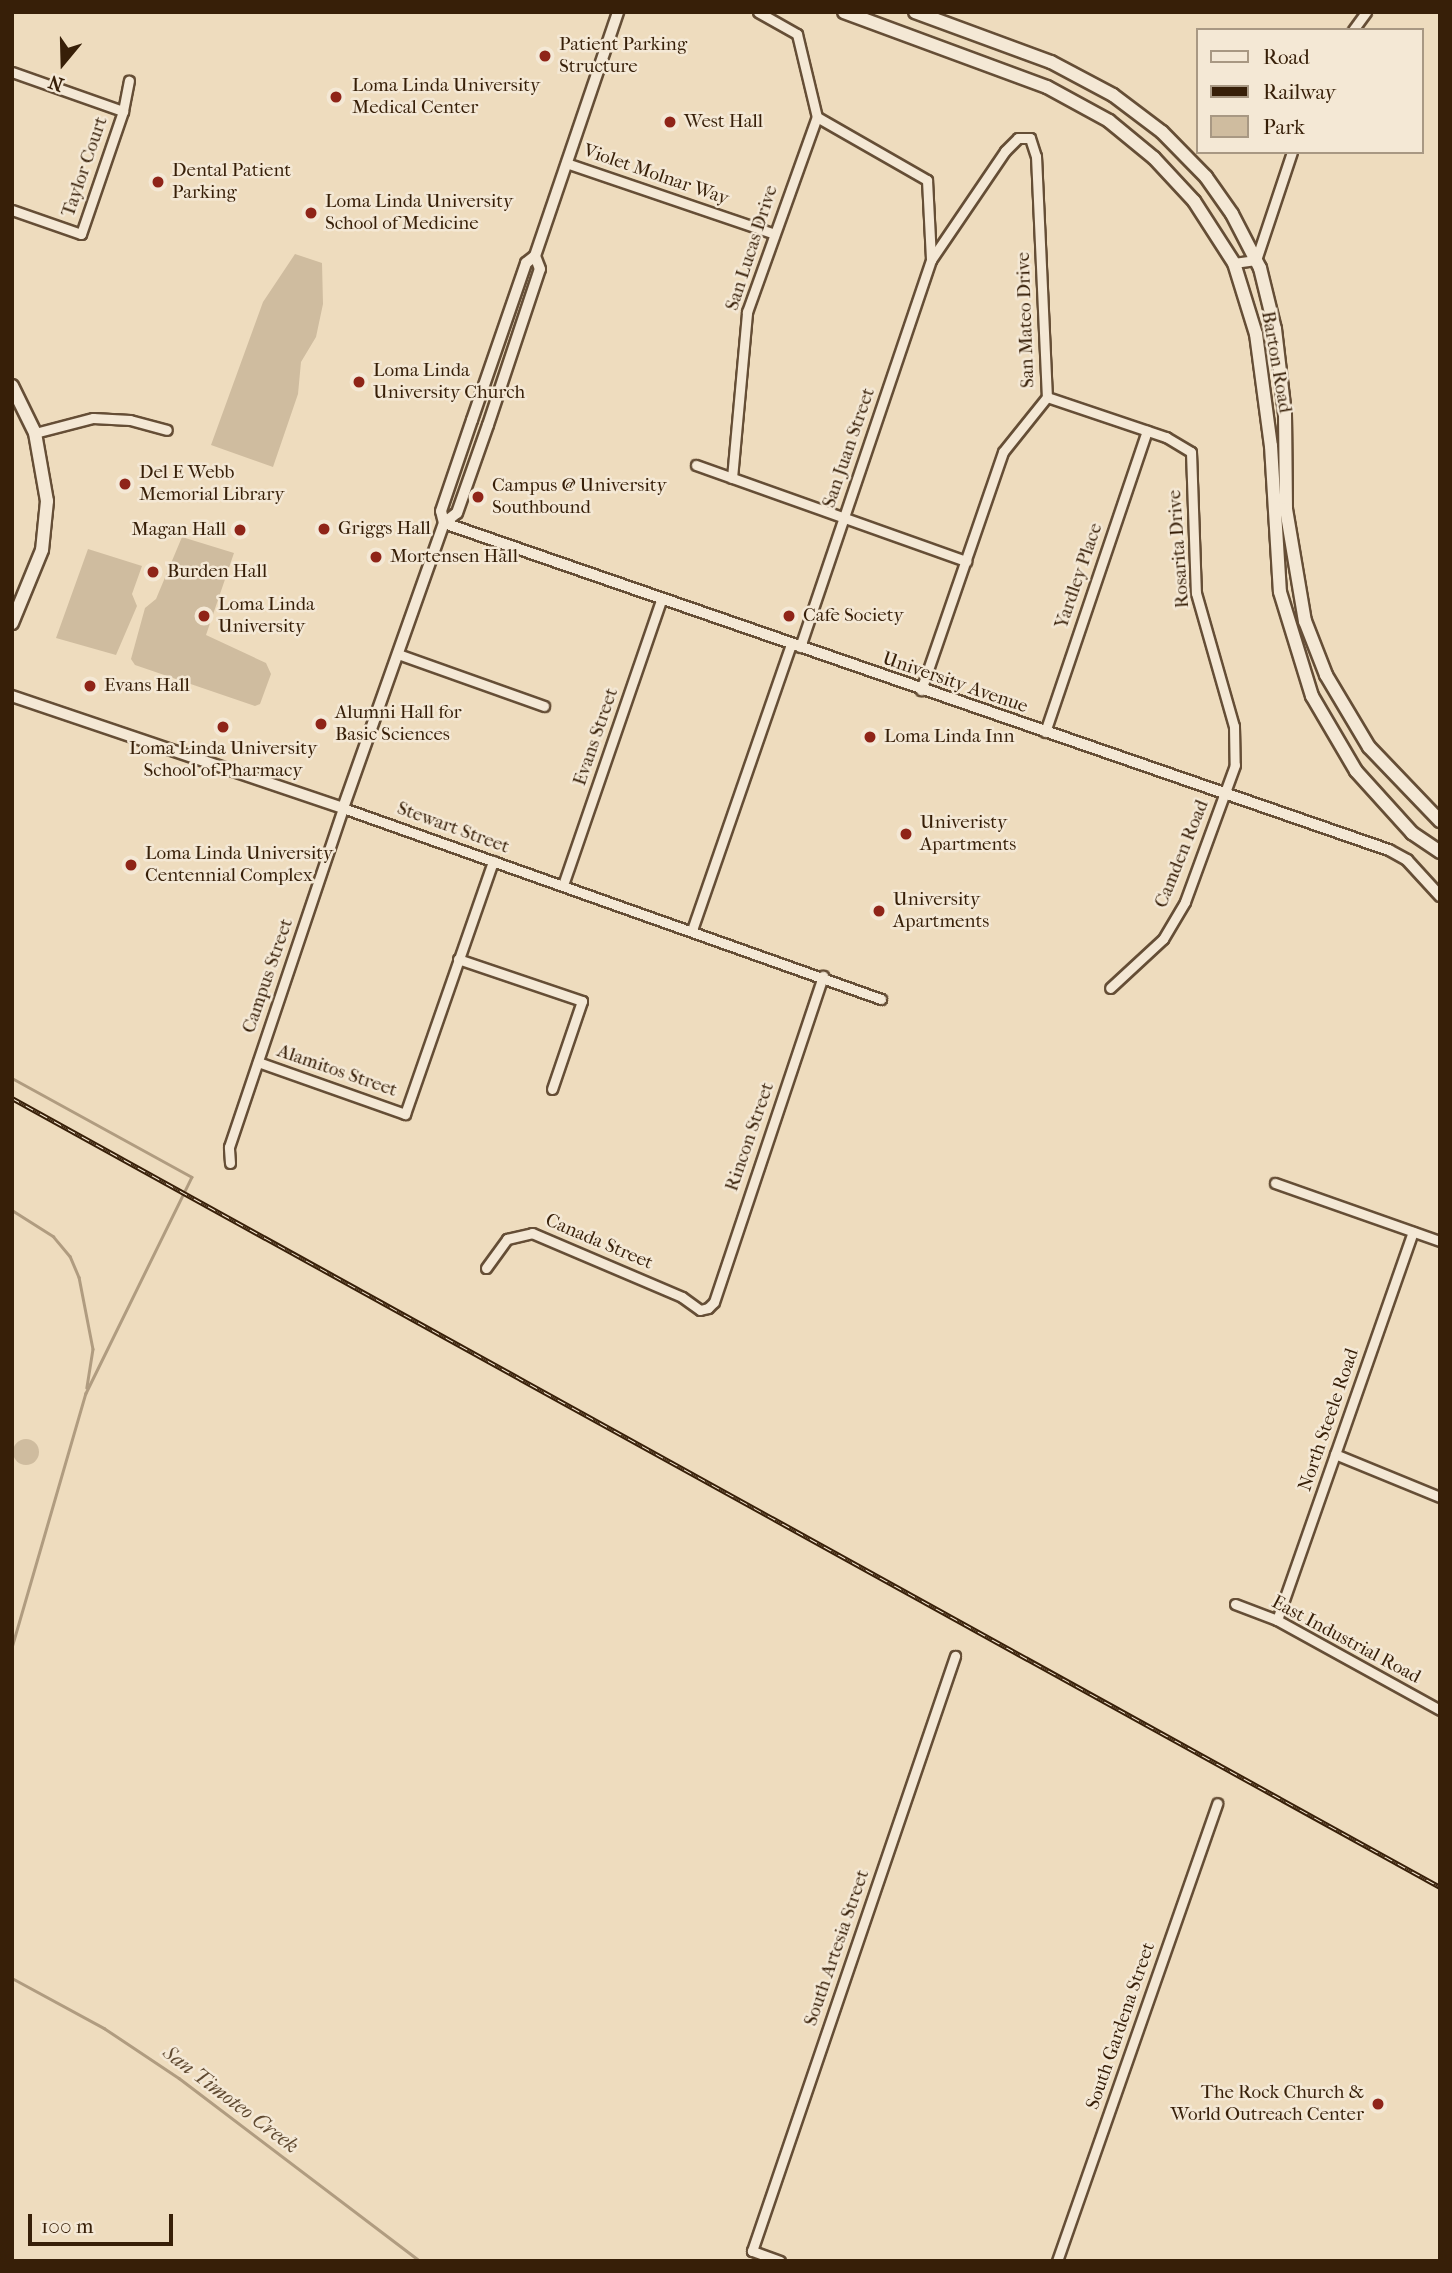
<!DOCTYPE html>
<style>
body{margin:0}
#map{position:relative;width:1452px;height:2273px;overflow:hidden;background:#eedcbe;font-family:"IM FELL French Canon",serif}
div>[style]{position:absolute}
.green>*{inset:0;background:#cfbc9f}
.round{border-radius:50%}
.stream>*{height:2.5px;margin:-1.25px;padding:0 1.25px;transform-origin:1.25px;border-radius:1.25px;background:#b09c80}
.roads{filter:drop-shadow(2px 0 #654e36) drop-shadow(-2px 0 #654e36) drop-shadow(0 2px #654e36) drop-shadow(0 -2px #654e36)}
.minor>*{height:9px;margin:-4.5px;padding:0 4.5px;transform-origin:4.5px;border-radius:4.5px;background:#f4e8d5}
.tertiary>*{height:10px;margin:-5px;padding:0 5px;transform-origin:5px;border-radius:5px;background:#f4e8d5}
.secondary>*{height:12px;margin:-6px;padding:0 6px;transform-origin:6px;border-radius:6px;background:#f4e8d5}
.rail>*{height:5px;margin-top:-2.5px;transform-origin:0;background:repeating-linear-gradient(90deg,#f4e8d5 0 8px,#371f08 0 16px);box-sizing:border-box;border-block:2px solid #371f08}
.dots>*{width:19px;height:19px;translate:-50% -50%;box-sizing:border-box;border:4px solid #f4e8d5;border-radius:50%}
span{translate:-50% -50%;white-space:nowrap;text-align:center;line-height:1.15;-webkit-text-stroke:5px #f4e8d5;paint-order:stroke}
.poi-label{font-size:19px;color:#371f08}
.left{translate:0 -50%;text-align:left}
.right{translate:-100% -50%;text-align:right}
.street-label{font-size:19px;color:#371f08}
.water-label{font-size:21px;color:#614b32;font-style:italic}
.frame{position:absolute;inset:0;border:14px solid #371f08;pointer-events:none}
.legend{position:absolute;left:1196px;top:28px;width:228px;height:126px;box-sizing:border-box;background:#f4e8d5;border:2px solid #a89883;margin:0;padding:9px 12px;list-style:none;font-size:21px;color:#371f08}
.legend li{display:flex;align-items:center;gap:14px;height:35px}
.legend b{width:35px;border:2px solid #a89883}
.north{position:absolute;left:28px;top:28px;width:70px;height:70px;-webkit-text-stroke:5px #f4e8d5;paint-order:stroke;rotate:199deg;font-size:19px;font-weight:700;line-height:28px;text-align:center;color:#371f08}
.north::after{content:'';display:block;margin:auto;width:24px;height:32px;background:#371f08;clip-path:polygon(50% 0,100% 100%,50% 72%,0 100%)}
.scale{position:absolute;left:28px;top:2214px;width:145px;height:32px;box-sizing:border-box;border:4px solid #371f08;border-top:0;padding-left:9px;font-size:21px;line-height:24px;white-space:nowrap;color:#371f08;-webkit-text-stroke:5px #f4e8d5;paint-order:stroke}
</style>
<div id="map">
<div class="green">
<div style="clip-path:polygon(295px 254px,322px 263px,323px 304px,316px 337px,301px 362px,298px 394px,273px 467px,211px 445px,263px 302px)"></div>
<div style="clip-path:polygon(182px 537px,234px 553px,206px 635px,266px 663px,271px 674px,260px 704px,255px 706px,135px 665px,131px 659px,145px 608px,156px 599px)"></div>
<div style="clip-path:polygon(88px 549px,142px 566px,132px 594px,137px 606px,116px 655px,56px 638px)"></div>
<div class="round" style="left:13px;top:1439px;width:26px;height:26px"></div>
</div>
<div class="stream">
<div style="left:12px;top:1078px;width:205px;rotate:28.8deg"></div>
<div style="left:192px;top:1177px;width:241px;rotate:116.1deg"></div>
<div style="left:86px;top:1393px;width:266px;rotate:106.2deg"></div>
<div style="left:12px;top:1210px;width:49px;rotate:32.4deg"></div>
<div style="left:53px;top:1236px;width:26px;rotate:50deg"></div>
<div style="left:70px;top:1256px;width:23px;rotate:67deg"></div>
<div style="left:79px;top:1277px;width:73px;rotate:79deg"></div>
<div style="left:93px;top:1349px;width:39px;rotate:99deg"></div>
<div style="left:12px;top:1978px;width:105px;rotate:28.5deg"></div>
<div style="left:104px;top:2028px;width:90px;rotate:33.7deg"></div>
<div style="left:179px;top:2078px;width:303px;rotate:37.2deg"></div>
</div>
<div class="roads">
<div class="minor">
<div style="left:758px;top:12px;width:45px;rotate:29.4deg"></div>
<div style="left:797px;top:34px;width:85px;rotate:76.5deg"></div>
<div style="left:817px;top:117px;width:127px;rotate:29.8deg"></div>
<div style="left:927px;top:180px;width:80px;rotate:87.1deg"></div>
<div style="left:1353px;top:30px;width:22px;rotate:-54deg"></div>
<div style="left:12px;top:72px;width:118px;rotate:19.4deg"></div>
<div style="left:123px;top:111px;width:31px;rotate:-79deg"></div>
<div style="left:566px;top:163px;width:220px;rotate:18.8deg"></div>
<div style="left:12px;top:210px;width:73px;rotate:19.2deg"></div>
<div style="left:81px;top:234px;width:130px;rotate:-71.1deg"></div>
<div style="left:1234px;top:263px;width:22px;rotate:-8deg"></div>
<div style="left:1256px;top:260px;width:114px;rotate:-71.6deg"></div>
<div style="left:1047px;top:397px;width:126px;rotate:18.6deg"></div>
<div style="left:1166px;top:437px;width:29px;rotate:31deg"></div>
<div style="left:1191px;top:452px;width:141px;rotate:88deg"></div>
<div style="left:1196px;top:593px;width:138px;rotate:74.1deg"></div>
<div style="left:1234px;top:726px;width:39px;rotate:89deg"></div>
<div style="left:1235px;top:765px;width:146px;rotate:110.1deg"></div>
<div style="left:1185px;top:902px;width:43px;rotate:120.7deg"></div>
<div style="left:1163px;top:939px;width:72px;rotate:137.2deg"></div>
<div style="left:35px;top:433px;width:60px;rotate:-14.5deg"></div>
<div style="left:93px;top:418px;width:37px;rotate:3deg"></div>
<div style="left:130px;top:420px;width:38px;rotate:15deg"></div>
<div style="left:696px;top:465px;width:287px;rotate:19.6deg"></div>
<div style="left:732px;top:478px;width:167px;rotate:-84.8deg"></div>
<div style="left:747px;top:312px;width:207px;rotate:-70.3deg"></div>
<div style="left:800px;top:647px;width:409px;rotate:-71.3deg"></div>
<div style="left:931px;top:260px;width:132px;rotate:-55.8deg"></div>
<div style="left:1005px;top:151px;width:18px;rotate:-45deg"></div>
<div style="left:1018px;top:138px;width:12px"></div>
<div style="left:1030px;top:138px;width:19px;rotate:72deg"></div>
<div style="left:1036px;top:156px;width:241px;rotate:87.4deg"></div>
<div style="left:1047px;top:397px;width:70px;rotate:128.7deg"></div>
<div style="left:1003px;top:452px;width:252px;rotate:109deg"></div>
<div style="left:398px;top:654px;width:155px;rotate:19.6deg"></div>
<div style="left:1045px;top:732px;width:318px;rotate:-71.3deg"></div>
<div style="left:563px;top:885px;width:300px;rotate:-71deg"></div>
<div style="left:692px;top:930px;width:303px;rotate:-70.9deg"></div>
<div style="left:458px;top:959px;width:131px;rotate:18.7deg"></div>
<div style="left:582px;top:1001px;width:93px;rotate:108.8deg"></div>
<div style="left:258px;top:1062px;width:156px;rotate:19.5deg"></div>
<div style="left:405px;top:1114px;width:268px;rotate:-70.8deg"></div>
<div style="left:230px;top:1163px;width:16px;rotate:-94deg"></div>
<div style="left:229px;top:1147px;width:358px;rotate:-71.4deg"></div>
<div style="left:343px;top:808px;width:571px;rotate:19.55deg"></div>
<div style="left:1275px;top:1183px;width:175px;rotate:19.4deg"></div>
<div style="left:486px;top:1268px;width:36px;rotate:-54deg"></div>
<div style="left:507px;top:1239px;width:26px;rotate:-13deg"></div>
<div style="left:532px;top:1233px;width:163px;rotate:23.1deg"></div>
<div style="left:682px;top:1297px;width:22px;rotate:36deg"></div>
<div style="left:700px;top:1310px;width:8px;rotate:-14deg"></div>
<div style="left:708px;top:1308px;width:8px;rotate:-45deg"></div>
<div style="left:714px;top:1302px;width:344px;rotate:-71.5deg"></div>
<div style="left:1335px;top:1454px;width:113px;rotate:22.3deg"></div>
<div style="left:1235px;top:1604px;width:45px;rotate:20.9deg"></div>
<div style="left:1277px;top:1620px;width:186px;rotate:28.9deg"></div>
<div style="left:1277px;top:1620px;width:411px;rotate:-70.7deg"></div>
<div style="left:780px;top:2261px;width:30px;rotate:-160deg"></div>
<div style="left:752px;top:2251px;width:629px;rotate:-71.16deg"></div>
<div style="left:1057px;top:2261px;width:485px;rotate:-70.7deg"></div>
</div>
<div class="tertiary">
<div style="left:444px;top:523px;width:1000px;rotate:19.09deg"></div>
<div style="left:1389px;top:850px;width:21px;rotate:29deg"></div>
<div style="left:1407px;top:860px;width:49px;rotate:47.5deg"></div>
<div style="left:444px;top:523px;width:12px;rotate:-104deg"></div>
<div style="left:441px;top:511px;width:96px;rotate:-71.2deg"></div>
<div style="left:472px;top:420px;width:166px;rotate:-71deg"></div>
<div style="left:526px;top:263px;width:11px;rotate:-38deg"></div>
<div style="left:535px;top:256px;width:258px;rotate:-71.2deg"></div>
<div style="left:12px;top:696px;width:349px;rotate:18.7deg"></div>
<div style="left:343px;top:808px;width:302px;rotate:-70.5deg"></div>
<div style="left:444px;top:523px;width:16px;rotate:-38deg"></div>
<div style="left:457px;top:513px;width:93px;rotate:-70.6deg"></div>
<div style="left:488px;top:425px;width:164px;rotate:-71.6deg"></div>
<div style="left:540px;top:269px;width:14px;rotate:-111deg"></div>
</div>
<div class="secondary">
<div style="left:844px;top:12px;width:216px;rotate:20.3deg"></div>
<div style="left:1047px;top:87px;width:71px;rotate:28.7deg"></div>
<div style="left:1109px;top:121px;width:58px;rotate:39.4deg"></div>
<div style="left:1154px;top:158px;width:59px;rotate:47.1deg"></div>
<div style="left:1194px;top:201px;width:74px;rotate:57.2deg"></div>
<div style="left:1234px;top:263px;width:74px;rotate:72.8deg"></div>
<div style="left:1256px;top:334px;width:113px;rotate:82.4deg"></div>
<div style="left:1271px;top:446px;width:146px;rotate:86.5deg"></div>
<div style="left:1280px;top:592px;width:109px;rotate:72.9deg"></div>
<div style="left:1312px;top:696px;width:87px;rotate:59.6deg"></div>
<div style="left:1356px;top:771px;width:84px;rotate:47.9deg"></div>
<div style="left:1412px;top:833px;width:34px;rotate:34deg"></div>
<div style="left:915px;top:12px;width:145px;rotate:20.2deg"></div>
<div style="left:1051px;top:62px;width:70px;rotate:28deg"></div>
<div style="left:1113px;top:95px;width:61px;rotate:37.1deg"></div>
<div style="left:1162px;top:132px;width:63px;rotate:45.6deg"></div>
<div style="left:1206px;top:177px;width:45px;rotate:54.9deg"></div>
<div style="left:1232px;top:214px;width:61px;rotate:62.6deg"></div>
<div style="left:1260px;top:268px;width:63px;rotate:76.2deg"></div>
<div style="left:1275px;top:329px;width:86px;rotate:83.3deg"></div>
<div style="left:1285px;top:414px;width:95px;rotate:89.4deg"></div>
<div style="left:1286px;top:509px;width:114px;rotate:80.4deg"></div>
<div style="left:1305px;top:621px;width:58px;rotate:68.7deg"></div>
<div style="left:1326px;top:675px;width:84px;rotate:59.2deg"></div>
<div style="left:1369px;top:747px;width:103px;rotate:46.2deg"></div>
<div style="left:12px;top:386px;width:52px;rotate:63.9deg"></div>
<div style="left:35px;top:433px;width:69px;rotate:80deg"></div>
<div style="left:47px;top:501px;width:49px;rotate:95.8deg"></div>
<div style="left:42px;top:550px;width:79px;rotate:112.3deg"></div>
</div>
</div>
<div class="rail">
<div style="left:12px;top:1098px;width:1631px;rotate:28.92deg"></div>
</div>
<div class="dots">
<div style="left:545px;top:56px;background:#8f2418"></div>
<div style="left:336px;top:97px;background:#8f2418"></div>
<div style="left:670px;top:122px;background:#8f2418"></div>
<div style="left:158px;top:182px;background:#8f2418"></div>
<div style="left:311px;top:213px;background:#8f2418"></div>
<div style="left:359px;top:382px;background:#8f2418"></div>
<div style="left:125px;top:484px;background:#8f2418"></div>
<div style="left:478px;top:497px;background:#8f2418"></div>
<div style="left:324px;top:529px;background:#8f2418"></div>
<div style="left:240px;top:530px;background:#8f2418"></div>
<div style="left:376px;top:557px;background:#8f2418"></div>
<div style="left:153px;top:572px;background:#8f2418"></div>
<div style="left:204px;top:616px;background:#8f2418"></div>
<div style="left:789px;top:616px;background:#8f2418"></div>
<div style="left:90px;top:686px;background:#8f2418"></div>
<div style="left:321px;top:724px;background:#8f2418"></div>
<div style="left:223px;top:727px;background:#8f2418"></div>
<div style="left:870px;top:737px;background:#8f2418"></div>
<div style="left:906px;top:834px;background:#8f2418"></div>
<div style="left:131px;top:865px;background:#8f2418"></div>
<div style="left:879px;top:911px;background:#8f2418"></div>
<div style="left:1378px;top:2104px;background:#8f2418"></div>
</div>
<div class="poi-label">
<span class="left" style="left:559px;top:56px">Patient Parking<br>Structure</span>
<span class="left" style="left:352px;top:97px">Loma Linda University<br>Medical Center</span>
<span class="left" style="left:684px;top:122px">West Hall</span>
<span class="left" style="left:172px;top:182px">Dental Patient<br>Parking</span>
<span class="left" style="left:325px;top:213px">Loma Linda University<br>School of Medicine</span>
<span class="left" style="left:373px;top:382px">Loma Linda<br>University Church</span>
<span class="left" style="left:139px;top:484px">Del E Webb<br>Memorial Library</span>
<span class="left" style="left:492px;top:497px">Campus @ University<br>Southbound</span>
<span class="left" style="left:338px;top:529px">Griggs Hall</span>
<span class="right" style="left:226px;top:530px">Magan Hall</span>
<span class="left" style="left:390px;top:557px">Mortensen Hall</span>
<span class="left" style="left:167px;top:572px">Burden Hall</span>
<span class="left" style="left:218px;top:616px">Loma Linda<br>University</span>
<span class="left" style="left:803px;top:616px">Cafe Society</span>
<span class="left" style="left:104px;top:686px">Evans Hall</span>
<span class="left" style="left:335px;top:724px">Alumni Hall for<br>Basic Sciences</span>
<span class="left" style="left:884px;top:737px">Loma Linda Inn</span>
<span style="left:223px;top:760px">Loma Linda University<br>School of Pharmacy</span>
<span class="left" style="left:920px;top:834px">Univeristy<br>Apartments</span>
<span class="left" style="left:145px;top:865px">Loma Linda University<br>Centennial Complex</span>
<span class="left" style="left:893px;top:911px">University<br>Apartments</span>
<span class="right" style="left:1364px;top:2104px">The Rock Church &amp;<br>World Outreach Center</span>
</div>
<div class="street-label">
<span style="left:85px;top:167px;rotate:-71deg">Taylor Court</span>
<span style="left:656px;top:175px;rotate:19deg">Violet Molnar Way</span>
<span style="left:752px;top:248px;rotate:-72deg">San Lucas Drive</span>
<span style="left:1026px;top:320px;rotate:-92deg">San Mateo Drive</span>
<span style="left:1276px;top:362px;rotate:80deg">Barton Road</span>
<span style="left:849px;top:448px;rotate:-71deg">San Juan Street</span>
<span style="left:1179px;top:549px;rotate:-94deg">Rosarita Drive</span>
<span style="left:1079px;top:576px;rotate:-71deg">Yardley Place</span>
<span style="left:955px;top:683px;rotate:19deg">University Avenue</span>
<span style="left:596px;top:737px;rotate:-71deg">Evans Street</span>
<span style="left:453px;top:828px;rotate:20deg">Stewart Street</span>
<span style="left:1182px;top:854px;rotate:-68deg">Camden Road</span>
<span style="left:268px;top:976px;rotate:-71deg">Campus Street</span>
<span style="left:337px;top:1071px;rotate:19deg">Alamitos Street</span>
<span style="left:750px;top:1137px;rotate:-71deg">Rincon Street</span>
<span style="left:599px;top:1242px;rotate:23deg">Canada Street</span>
<span style="left:1329px;top:1420px;rotate:-71deg">North Steele Road</span>
<span style="left:1346px;top:1640px;rotate:28deg">East Industrial Road</span>
<span style="left:837px;top:1948px;rotate:-71deg">South Artesia Street</span>
<span style="left:1121px;top:2026px;rotate:-71deg">South Gardena Street</span>
</div>
<div class="water-label">
<span style="left:231px;top:2099px;rotate:37deg">San Timoteo Creek</span>
</div>
<div class="frame"></div>
<ul class="legend">
<li><b style="height:9px;background:#f4e8d5"></b>Road</li>
<li><b style="height:9px;background:#371f08"></b>Railway</li>
<li><b style="height:19px;background:#cfbc9f"></b>Park</li>
</ul>
<div class="north">N</div>
<div class="scale">100 m</div>
</div>
